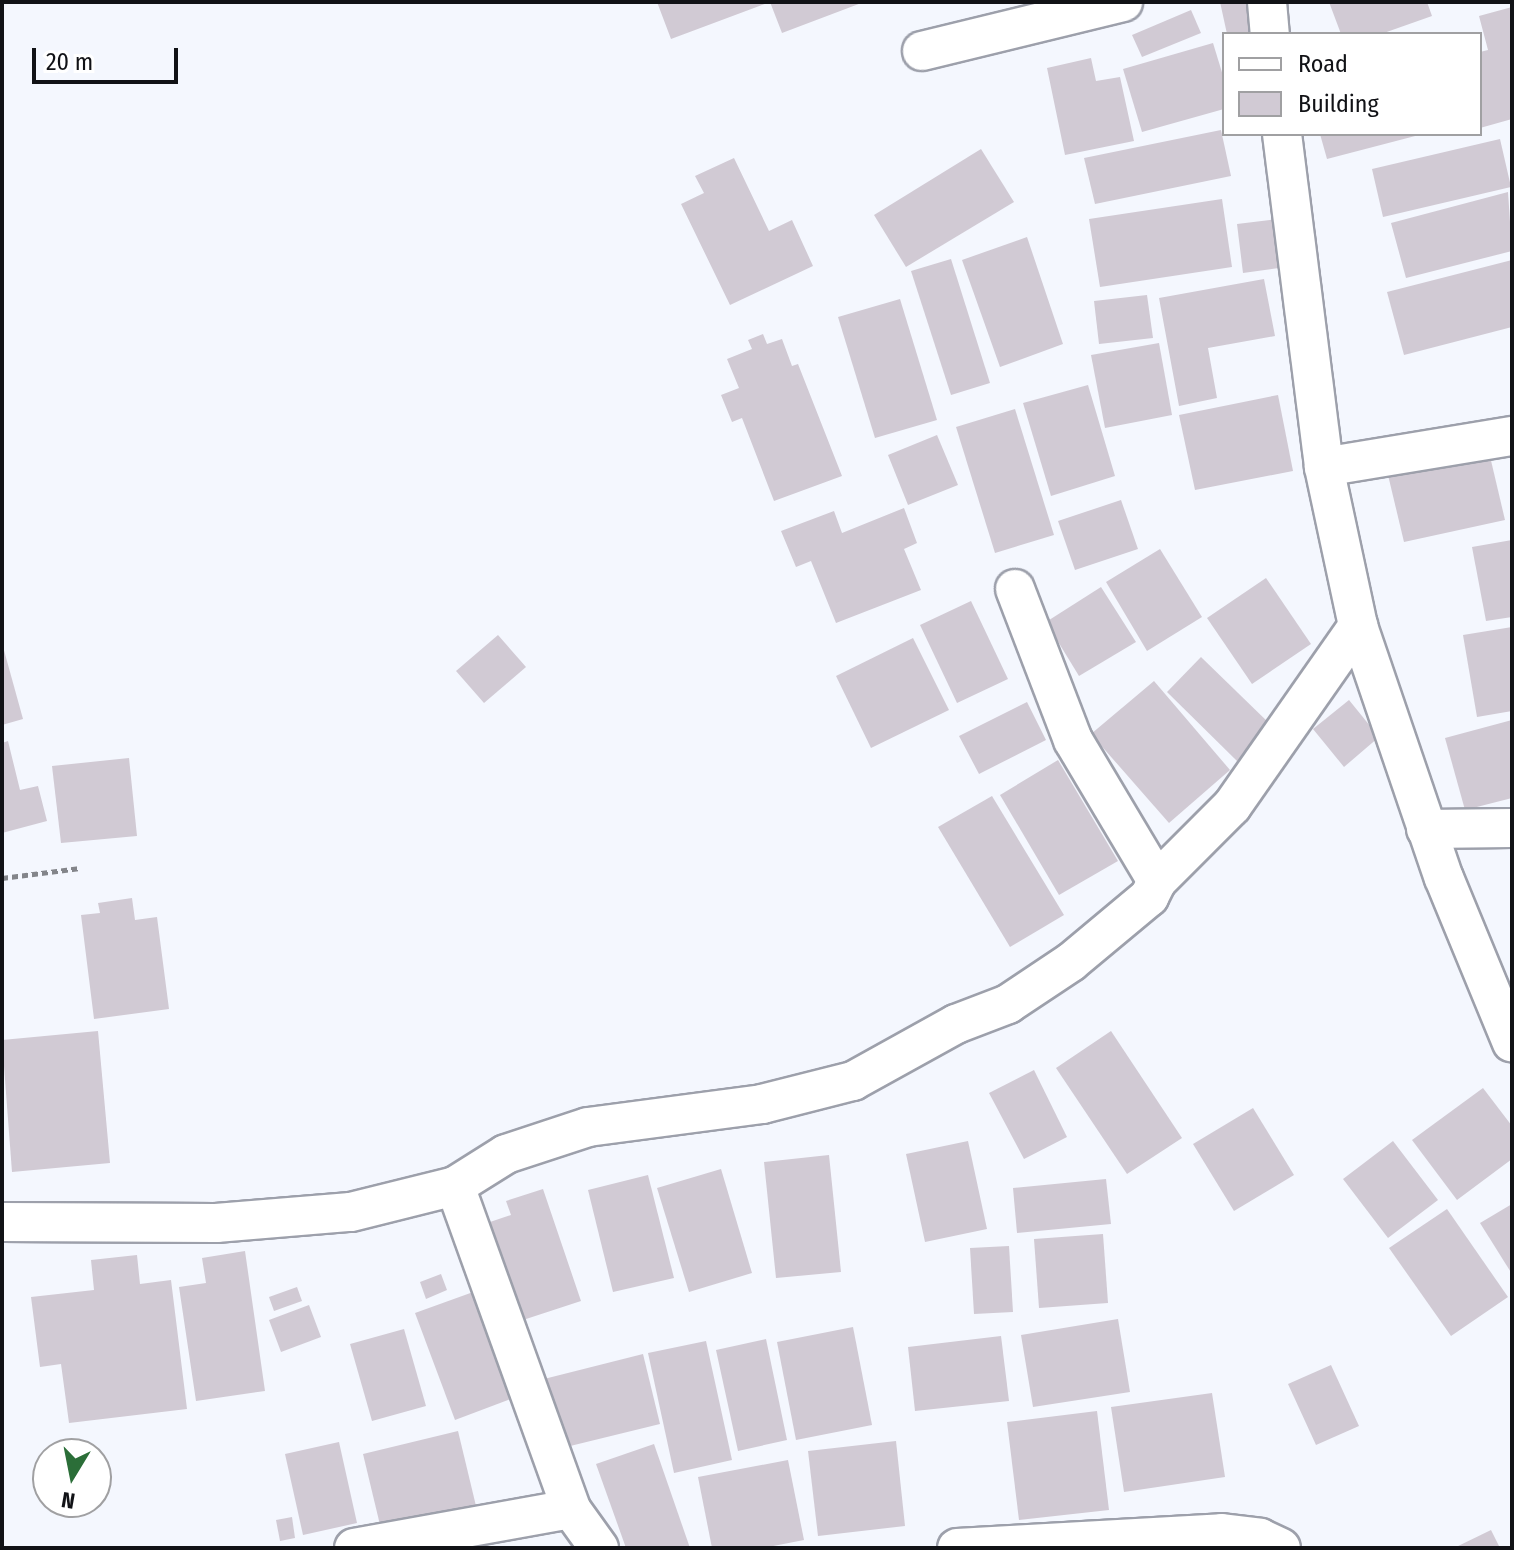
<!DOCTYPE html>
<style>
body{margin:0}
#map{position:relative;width:1514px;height:1550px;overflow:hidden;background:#f4f7fe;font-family:"Fira Sans Condensed",sans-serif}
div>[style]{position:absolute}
.building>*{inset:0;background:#d1cad4}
.path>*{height:5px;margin-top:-2.5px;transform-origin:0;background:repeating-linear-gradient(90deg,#83858a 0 6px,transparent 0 10px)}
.roads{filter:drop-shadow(2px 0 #9da0ab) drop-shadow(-2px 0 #9da0ab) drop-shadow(0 2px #9da0ab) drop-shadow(0 -2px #9da0ab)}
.street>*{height:38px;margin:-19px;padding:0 19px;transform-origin:19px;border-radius:19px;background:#fff}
span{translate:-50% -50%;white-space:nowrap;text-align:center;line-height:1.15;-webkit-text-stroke:6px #fff;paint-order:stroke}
.frame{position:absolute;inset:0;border:4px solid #111216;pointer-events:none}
.legend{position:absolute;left:1222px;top:32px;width:260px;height:104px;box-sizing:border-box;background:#fff;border:2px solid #a0a0a2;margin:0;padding:10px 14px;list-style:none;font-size:24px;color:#111216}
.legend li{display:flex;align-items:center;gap:16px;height:40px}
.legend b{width:40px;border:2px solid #a0a0a2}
.north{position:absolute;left:32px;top:1438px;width:80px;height:80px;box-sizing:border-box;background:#fff;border:2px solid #a0a0a2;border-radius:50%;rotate:190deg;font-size:22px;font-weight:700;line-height:32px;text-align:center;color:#111216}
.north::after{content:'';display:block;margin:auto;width:28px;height:36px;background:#2b6e38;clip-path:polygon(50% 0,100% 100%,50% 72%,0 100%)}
.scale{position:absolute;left:32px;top:48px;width:146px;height:36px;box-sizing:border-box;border:4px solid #111216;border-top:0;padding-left:10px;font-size:24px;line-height:28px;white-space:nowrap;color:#111216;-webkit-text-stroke:6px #fff;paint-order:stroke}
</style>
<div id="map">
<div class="building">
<div style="clip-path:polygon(657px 2px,864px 2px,782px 33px,770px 2px,671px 39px)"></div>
<div style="clip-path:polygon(1220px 2px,1246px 2px,1253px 34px,1227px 34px)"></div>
<div style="clip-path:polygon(1329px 2px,1427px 2px,1432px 16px,1381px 34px,1341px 34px)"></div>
<div style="clip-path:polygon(1512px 7px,1512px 119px,1480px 128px,1480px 52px,1488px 50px,1479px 16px)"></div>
<div style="clip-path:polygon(1191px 10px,1201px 33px,1142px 57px,1132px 35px)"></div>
<div style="clip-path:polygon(1213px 43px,1224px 79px,1224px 109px,1142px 132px,1123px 69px)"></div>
<div style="clip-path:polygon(1091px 58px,1096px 81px,1120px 77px,1134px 141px,1065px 155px,1047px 68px)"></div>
<div style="clip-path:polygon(1221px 130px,1231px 176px,1095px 204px,1084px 158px)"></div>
<div style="clip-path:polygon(1320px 134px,1419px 134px,1419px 135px,1327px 159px)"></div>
<div style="clip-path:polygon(1500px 139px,1511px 187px,1383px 217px,1372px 169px)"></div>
<div style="clip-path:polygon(981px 149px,1014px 202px,906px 267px,874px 215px)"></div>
<div style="clip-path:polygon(734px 158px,769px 231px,792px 220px,813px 266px,730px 305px,681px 204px,704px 193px,695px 176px)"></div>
<div style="clip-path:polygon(1508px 192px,1512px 251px,1406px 278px,1391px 223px)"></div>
<div style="clip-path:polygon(1222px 199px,1232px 267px,1100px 287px,1089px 219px)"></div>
<div style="clip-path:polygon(1279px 219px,1286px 267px,1243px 273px,1237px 224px)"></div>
<div style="clip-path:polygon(1027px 237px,1063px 344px,1000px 367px,962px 260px)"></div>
<div style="clip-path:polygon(951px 259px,990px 383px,951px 395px,911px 271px)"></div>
<div style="clip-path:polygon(1512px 260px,1512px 327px,1404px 355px,1387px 292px)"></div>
<div style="clip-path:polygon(1264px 279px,1275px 336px,1208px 348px,1217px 398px,1179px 406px,1159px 298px)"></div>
<div style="clip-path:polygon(1147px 295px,1153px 338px,1099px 344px,1094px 301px)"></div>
<div style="clip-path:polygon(900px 299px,937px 420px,875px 438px,838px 317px)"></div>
<div style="clip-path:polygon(763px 334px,767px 344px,782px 339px,792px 366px,798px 364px,842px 476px,774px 501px,742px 418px,732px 422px,721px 395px,739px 388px,727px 359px,752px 349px,748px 340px)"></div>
<div style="clip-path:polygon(1159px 343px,1172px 415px,1105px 428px,1091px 355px)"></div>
<div style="clip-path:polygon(1088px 385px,1115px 476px,1051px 496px,1023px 403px)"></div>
<div style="clip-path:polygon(1278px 395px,1293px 471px,1195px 490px,1179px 415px)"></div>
<div style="clip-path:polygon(1015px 409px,1054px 535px,995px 553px,956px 427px)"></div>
<div style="clip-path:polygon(937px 435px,958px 485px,908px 505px,888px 455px)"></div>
<div style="clip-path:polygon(1489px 452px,1505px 520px,1404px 542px,1388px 475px)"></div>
<div style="clip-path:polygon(1121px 500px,1138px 549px,1075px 570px,1058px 521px)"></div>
<div style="clip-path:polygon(904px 508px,917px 543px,904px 549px,921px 590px,836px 623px,811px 561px,796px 567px,781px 531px,834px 511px,842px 533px)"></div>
<div style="clip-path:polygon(1512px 540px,1512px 617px,1486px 621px,1472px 547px)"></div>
<div style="clip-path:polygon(1160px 549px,1202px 617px,1147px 651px,1106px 582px)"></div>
<div style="clip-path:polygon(1266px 578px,1311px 644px,1252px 684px,1207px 618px)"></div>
<div style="clip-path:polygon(1101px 587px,1136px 642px,1079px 676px,1046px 622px)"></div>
<div style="clip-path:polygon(971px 601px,1008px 679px,957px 703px,920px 625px)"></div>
<div style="clip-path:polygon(1512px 627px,1512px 711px,1477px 717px,1463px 635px)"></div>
<div style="clip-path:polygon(498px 635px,526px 667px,484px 703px,456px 671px)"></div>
<div style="clip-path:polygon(913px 638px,949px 710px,871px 748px,836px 676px)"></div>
<div style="clip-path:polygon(2px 643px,23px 719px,2px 725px)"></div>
<div style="clip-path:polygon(1201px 657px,1271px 725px,1237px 761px,1167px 692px)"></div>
<div style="clip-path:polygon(1154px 681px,1230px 770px,1169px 823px,1091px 734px)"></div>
<div style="clip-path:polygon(1349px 700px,1379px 737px,1344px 767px,1313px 729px)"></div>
<div style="clip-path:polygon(1027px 702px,1046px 740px,979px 774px,959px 736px)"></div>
<div style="clip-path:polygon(1512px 720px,1512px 798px,1465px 810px,1445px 738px)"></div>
<div style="clip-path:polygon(8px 741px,20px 790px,38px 786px,47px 821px,2px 833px,2px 743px)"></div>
<div style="clip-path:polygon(129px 758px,137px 836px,61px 843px,52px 766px)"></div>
<div style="clip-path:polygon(1058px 760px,1118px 861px,1059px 895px,1000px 795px)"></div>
<div style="clip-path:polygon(992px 796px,1064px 915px,1010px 947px,938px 827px)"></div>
<div style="clip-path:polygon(132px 898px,135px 920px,157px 917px,169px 1009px,94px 1019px,81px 915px,100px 913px,98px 903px)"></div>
<div style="clip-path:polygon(98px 1031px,110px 1163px,12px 1172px,2px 1040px)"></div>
<div style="clip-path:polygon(1111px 1031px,1182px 1138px,1127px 1174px,1056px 1068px)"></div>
<div style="clip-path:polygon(1034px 1070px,1067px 1137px,1024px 1159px,989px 1093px)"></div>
<div style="clip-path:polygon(1483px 1088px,1512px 1126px,1512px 1159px,1457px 1200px,1412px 1140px)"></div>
<div style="clip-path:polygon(1253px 1108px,1294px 1175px,1234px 1211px,1193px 1144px)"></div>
<div style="clip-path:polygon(968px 1141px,987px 1229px,925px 1242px,906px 1154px)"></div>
<div style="clip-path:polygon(1393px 1141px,1438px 1200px,1388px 1238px,1343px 1179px)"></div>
<div style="clip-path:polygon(829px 1155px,841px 1272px,776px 1278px,764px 1162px)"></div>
<div style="clip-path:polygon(721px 1169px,752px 1273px,689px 1292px,657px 1188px)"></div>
<div style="clip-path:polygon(648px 1175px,674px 1278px,613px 1292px,588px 1190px)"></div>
<div style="clip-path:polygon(1106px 1179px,1111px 1224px,1017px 1233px,1013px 1188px)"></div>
<div style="clip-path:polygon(543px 1189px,581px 1301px,523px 1320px,490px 1222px,511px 1215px,506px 1201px)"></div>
<div style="clip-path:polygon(1512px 1204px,1512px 1274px,1480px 1223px)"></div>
<div style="clip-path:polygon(1447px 1209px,1508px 1297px,1451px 1336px,1389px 1248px)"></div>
<div style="clip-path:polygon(1103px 1234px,1108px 1303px,1039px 1308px,1034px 1239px)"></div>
<div style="clip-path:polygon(1009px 1246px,1013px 1312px,974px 1314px,970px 1248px)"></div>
<div style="clip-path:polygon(245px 1251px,265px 1391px,196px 1401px,179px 1287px,206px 1283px,202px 1258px)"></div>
<div style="clip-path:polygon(137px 1255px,140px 1284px,171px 1280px,187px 1409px,69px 1423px,61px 1364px,40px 1367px,31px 1297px,94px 1290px,91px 1260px)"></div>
<div style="clip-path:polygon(441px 1274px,447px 1290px,426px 1299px,420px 1282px)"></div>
<div style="clip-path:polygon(297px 1287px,302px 1301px,274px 1311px,269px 1297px)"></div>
<div style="clip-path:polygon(476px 1291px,516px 1397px,455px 1420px,415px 1313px)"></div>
<div style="clip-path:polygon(309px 1305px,321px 1337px,281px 1352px,269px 1320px)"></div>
<div style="clip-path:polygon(1118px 1319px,1130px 1392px,1033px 1407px,1021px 1335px)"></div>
<div style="clip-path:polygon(853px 1327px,872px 1425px,796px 1440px,777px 1342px)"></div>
<div style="clip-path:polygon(404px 1329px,426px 1406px,372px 1421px,350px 1344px)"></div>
<div style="clip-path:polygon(1001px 1336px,1009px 1401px,915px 1411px,908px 1347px)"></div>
<div style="clip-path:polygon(766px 1339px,787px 1440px,738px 1451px,716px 1350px)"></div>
<div style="clip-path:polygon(706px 1341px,732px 1460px,674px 1473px,648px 1353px)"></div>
<div style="clip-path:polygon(643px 1354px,660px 1424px,562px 1448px,544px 1379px)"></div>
<div style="clip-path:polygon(1331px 1365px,1359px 1426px,1316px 1445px,1288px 1384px)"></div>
<div style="clip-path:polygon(1212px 1393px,1225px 1477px,1124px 1492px,1111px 1407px)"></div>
<div style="clip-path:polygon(1097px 1411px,1109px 1510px,1019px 1520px,1007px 1422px)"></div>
<div style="clip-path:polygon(458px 1431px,476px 1506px,381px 1529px,363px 1454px)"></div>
<div style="clip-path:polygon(896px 1441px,905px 1526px,818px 1536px,808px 1451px)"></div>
<div style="clip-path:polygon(339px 1442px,357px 1523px,303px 1535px,285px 1454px)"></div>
<div style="clip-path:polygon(654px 1444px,690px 1548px,626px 1548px,596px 1464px)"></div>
<div style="clip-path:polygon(788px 1460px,804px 1540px,763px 1548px,712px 1548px,698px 1477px)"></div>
<div style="clip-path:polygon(292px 1517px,295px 1538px,280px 1541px,276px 1520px)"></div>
<div style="clip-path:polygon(1491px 1530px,1500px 1548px,1454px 1548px)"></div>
</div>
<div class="path">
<div style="left:2px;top:878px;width:79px;rotate:-7.3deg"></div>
</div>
<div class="roads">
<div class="street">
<div style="left:1267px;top:2px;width:32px;rotate:85deg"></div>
<div style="left:922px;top:51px;width:207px;rotate:-13.7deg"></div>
<div style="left:1282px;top:134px;width:336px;rotate:82.8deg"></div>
<div style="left:1324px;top:467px;width:163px;rotate:77.9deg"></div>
<div style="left:1358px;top:626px;width:266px;rotate:71.2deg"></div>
<div style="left:1444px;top:878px;width:178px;rotate:67.6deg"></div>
<div style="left:1324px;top:467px;width:191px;rotate:-9.4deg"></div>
<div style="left:1015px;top:589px;width:162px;rotate:69deg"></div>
<div style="left:1073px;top:740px;width:164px;rotate:59.2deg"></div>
<div style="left:1426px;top:829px;width:86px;rotate:-0.7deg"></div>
<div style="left:455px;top:1186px;width:343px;rotate:70.2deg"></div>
<div style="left:571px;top:1509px;width:48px;rotate:54.3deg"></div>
<div style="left:2px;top:1222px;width:214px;rotate:0.3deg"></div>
<div style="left:216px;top:1223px;width:135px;rotate:-4.7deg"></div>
<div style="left:351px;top:1212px;width:107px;rotate:-14deg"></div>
<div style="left:455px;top:1186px;width:60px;rotate:-32.1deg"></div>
<div style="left:506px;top:1154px;width:86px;rotate:-18.2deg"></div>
<div style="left:588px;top:1127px;width:176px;rotate:-7.5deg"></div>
<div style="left:762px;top:1104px;width:94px;rotate:-14.2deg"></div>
<div style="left:853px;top:1081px;width:118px;rotate:-29deg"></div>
<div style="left:956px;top:1024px;width:56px;rotate:-21deg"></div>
<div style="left:1008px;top:1004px;width:76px;rotate:-33.7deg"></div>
<div style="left:1071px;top:962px;width:102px;rotate:-39.8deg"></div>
<div style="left:1149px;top:897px;width:18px;rotate:-63deg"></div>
<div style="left:1157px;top:881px;width:106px;rotate:-45deg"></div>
<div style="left:1232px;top:806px;width:220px;rotate:-55deg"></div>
<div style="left:354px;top:1548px;width:220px;rotate:-10.2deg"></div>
<div style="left:957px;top:1548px;width:265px;rotate:-3.2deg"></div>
<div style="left:1222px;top:1533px;width:38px;rotate:7deg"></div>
<div style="left:1260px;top:1538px;width:23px;rotate:25deg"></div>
</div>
</div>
<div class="frame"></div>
<ul class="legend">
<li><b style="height:10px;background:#fff"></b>Road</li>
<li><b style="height:22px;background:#d1cad4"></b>Building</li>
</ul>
<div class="north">N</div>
<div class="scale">20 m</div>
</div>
